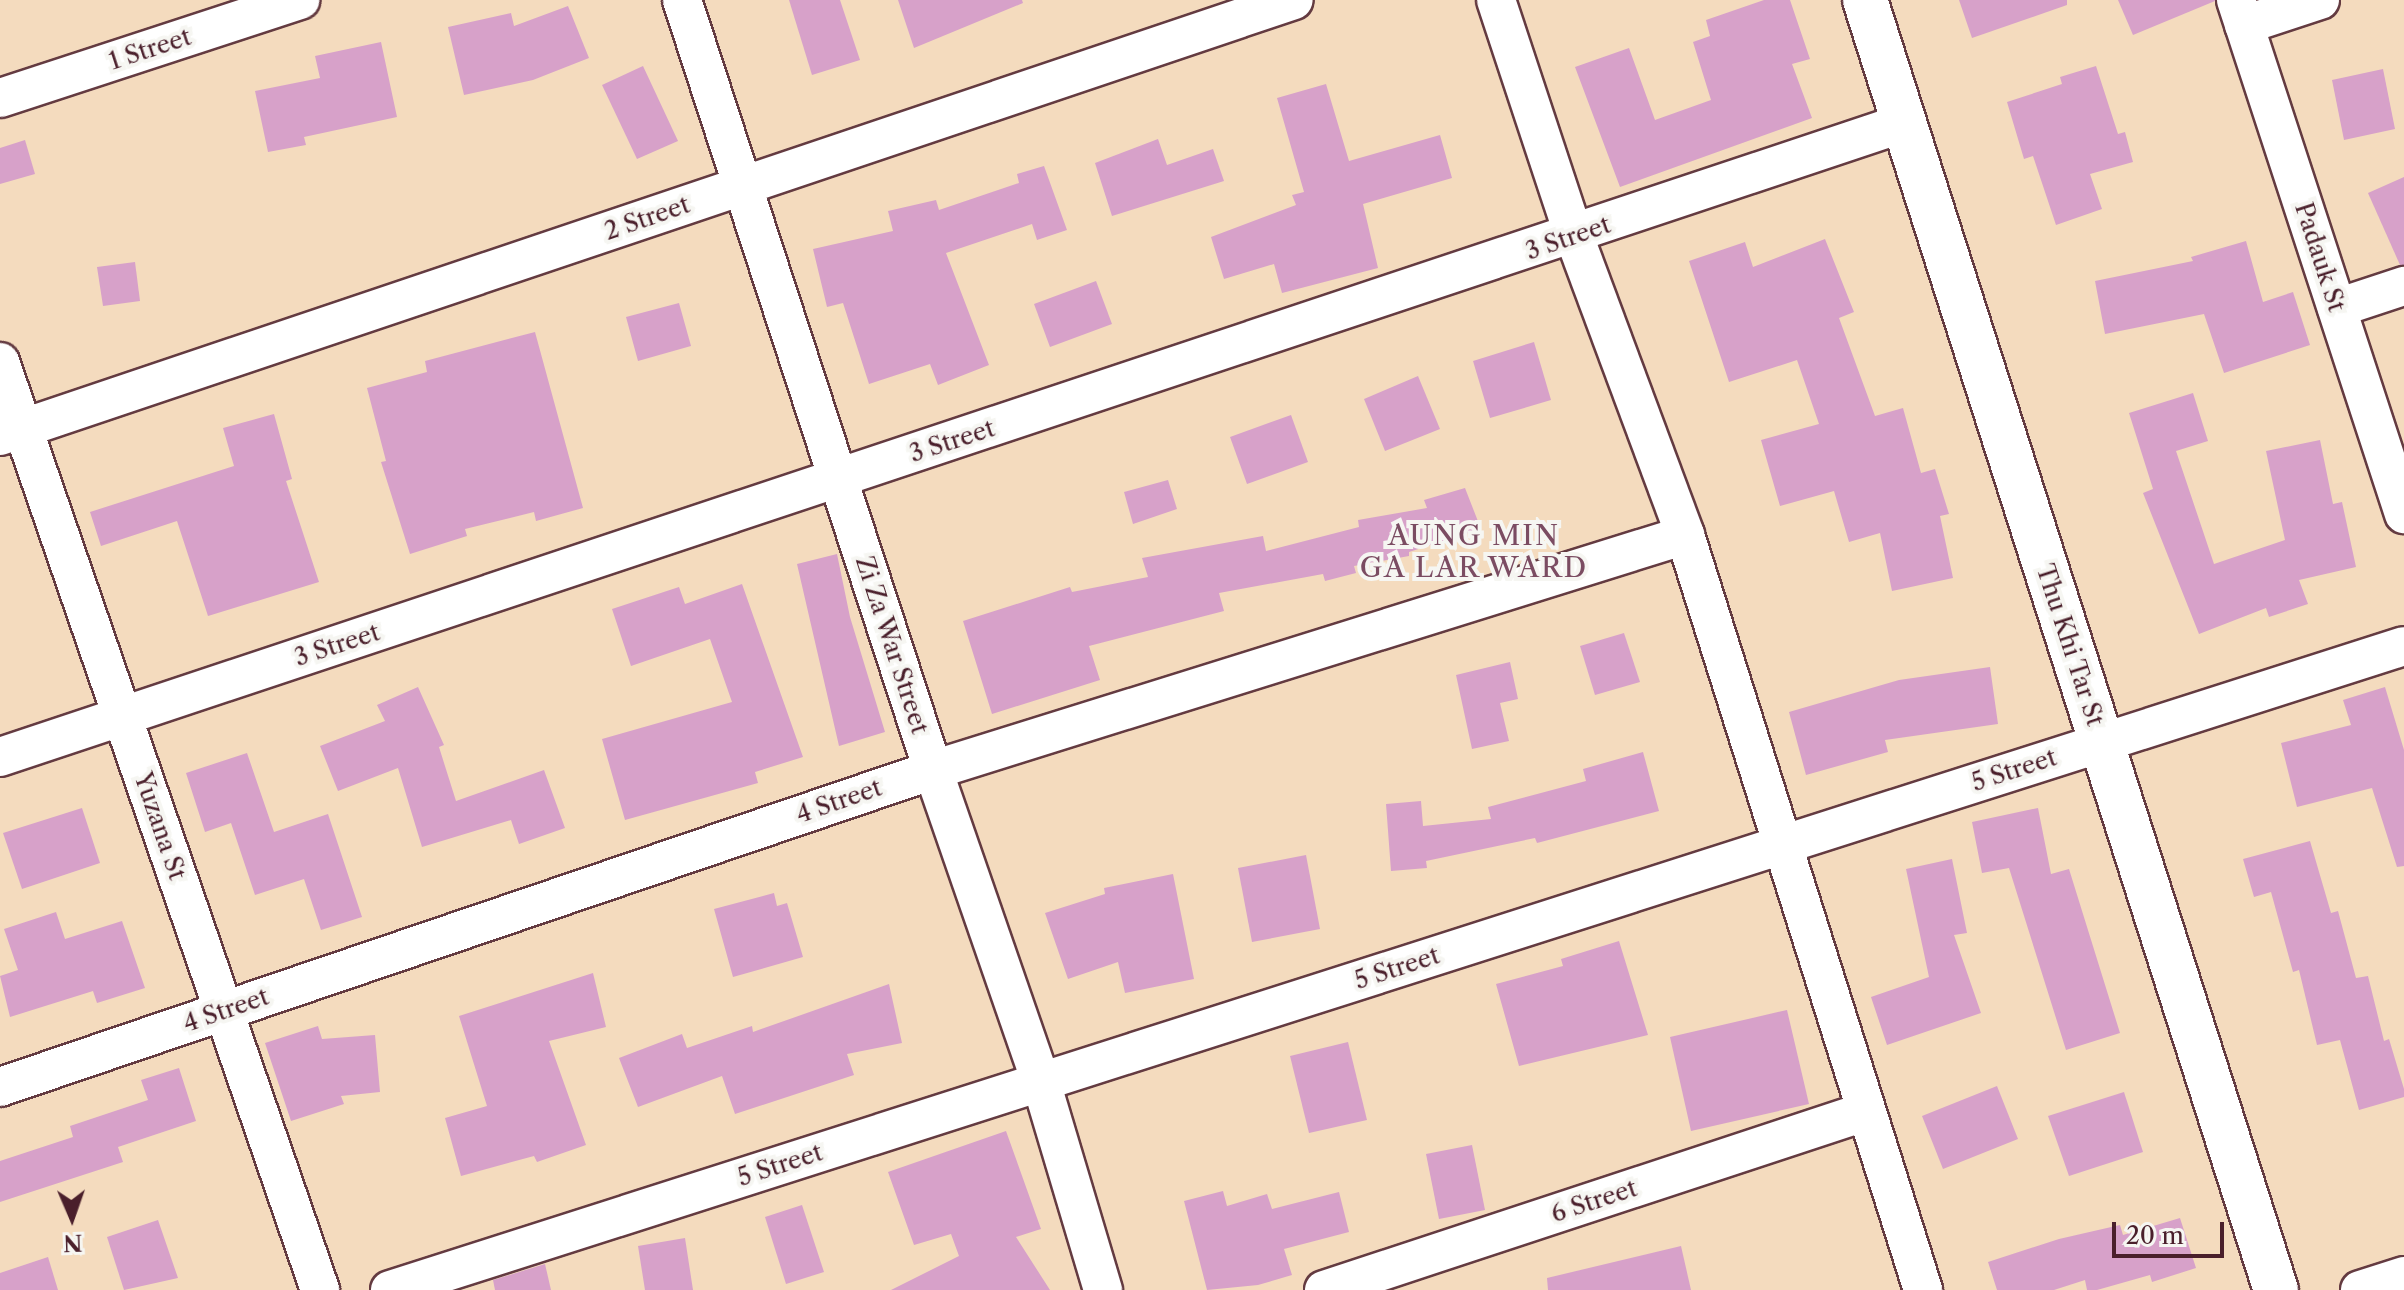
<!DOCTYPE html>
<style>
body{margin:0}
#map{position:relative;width:2404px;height:1290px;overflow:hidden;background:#f4dbbe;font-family:"Libre Caslon Text",serif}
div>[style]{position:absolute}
.building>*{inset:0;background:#d7a1c9}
.roads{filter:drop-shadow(2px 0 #643b41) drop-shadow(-2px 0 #643b41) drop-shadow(0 2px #643b41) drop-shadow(0 -2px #643b41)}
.street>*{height:38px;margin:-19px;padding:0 19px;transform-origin:19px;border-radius:19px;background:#fff}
.secondary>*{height:44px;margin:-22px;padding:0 22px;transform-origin:22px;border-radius:22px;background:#fff}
span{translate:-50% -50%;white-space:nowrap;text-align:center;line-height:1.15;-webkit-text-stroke:8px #f6f6f2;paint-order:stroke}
.street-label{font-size:24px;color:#4a1f2b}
.quarter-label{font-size:28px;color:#7b4c62;letter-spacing:2px}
.north{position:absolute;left:32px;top:1178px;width:80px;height:80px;-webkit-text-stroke:6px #f6f6f2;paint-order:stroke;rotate:178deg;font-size:22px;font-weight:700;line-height:32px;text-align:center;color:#4a1f2b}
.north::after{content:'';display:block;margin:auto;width:28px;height:36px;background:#4a1f2b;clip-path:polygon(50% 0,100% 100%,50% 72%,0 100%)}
.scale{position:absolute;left:2112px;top:1222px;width:112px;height:36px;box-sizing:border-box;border:4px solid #4a1f2b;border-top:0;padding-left:10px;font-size:24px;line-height:28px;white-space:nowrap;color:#4a1f2b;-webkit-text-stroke:6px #f6f6f2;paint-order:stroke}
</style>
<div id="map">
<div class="building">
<div style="clip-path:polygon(789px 0,840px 0,860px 60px,812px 75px)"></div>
<div style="clip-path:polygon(898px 0,1022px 0,1023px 3px,914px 48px)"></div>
<div style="clip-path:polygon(1764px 0,1790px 0,1810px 59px,1792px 64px,1812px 118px,1620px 187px,1575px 67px,1629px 48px,1655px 120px,1711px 100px,1693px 42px,1710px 36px,1706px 20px)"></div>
<div style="clip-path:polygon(1959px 0,2067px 0,2067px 5px,1972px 38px)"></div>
<div style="clip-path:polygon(2118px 0,2215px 0,2215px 1px,2133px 35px)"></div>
<div style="clip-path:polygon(568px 6px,589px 58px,533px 80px,464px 95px,448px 27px,511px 13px,514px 26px)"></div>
<div style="clip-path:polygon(381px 42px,397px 117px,304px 137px,306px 145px,268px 152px,255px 91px,320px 78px,315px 56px)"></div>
<div style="clip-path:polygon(643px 66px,678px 141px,637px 159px,602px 85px)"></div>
<div style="clip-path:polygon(2096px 66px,2118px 134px,2125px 132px,2133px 162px,2090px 174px,2102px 209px,2056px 225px,2033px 156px,2024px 159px,2007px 102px,2062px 84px,2060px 77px)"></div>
<div style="clip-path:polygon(2383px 69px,2395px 129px,2344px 140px,2332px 80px)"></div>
<div style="clip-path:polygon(1326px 84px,1349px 161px,1440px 135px,1452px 178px,1363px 204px,1378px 268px,1282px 293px,1274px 264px,1224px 279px,1211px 237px,1296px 205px,1292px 195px,1304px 192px,1277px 98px)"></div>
<div style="clip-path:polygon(1158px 139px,1167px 165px,1213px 149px,1224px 181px,1112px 216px,1095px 163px)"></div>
<div style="clip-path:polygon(25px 140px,35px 174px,0 184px,0 148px)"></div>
<div style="clip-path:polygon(1044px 166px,1067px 230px,1037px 240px,1032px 224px,946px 253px,989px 365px,938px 385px,930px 364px,869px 384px,843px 303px,827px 307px,813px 249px,893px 231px,888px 211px,936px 200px,939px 210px,1019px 183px,1017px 174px)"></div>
<div style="clip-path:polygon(2404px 177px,2404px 265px,2400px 265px,2368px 193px)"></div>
<div style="clip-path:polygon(1825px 239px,1854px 312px,1839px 318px,1875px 416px,1903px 408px,1921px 473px,1935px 469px,1949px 514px,1940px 516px,1953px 578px,1892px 591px,1880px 533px,1849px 542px,1834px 491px,1780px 506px,1761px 440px,1819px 424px,1797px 360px,1729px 382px,1689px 261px,1745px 242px,1753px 267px)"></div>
<div style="clip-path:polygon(2246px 241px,2263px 302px,2293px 292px,2310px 345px,2224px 373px,2204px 314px,2105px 334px,2095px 281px,2193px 261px,2191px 257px)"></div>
<div style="clip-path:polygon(135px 262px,140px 301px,103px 306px,97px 267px)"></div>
<div style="clip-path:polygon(1096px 281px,1112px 324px,1050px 347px,1034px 304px)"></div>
<div style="clip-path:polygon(679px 303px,691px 346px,638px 361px,626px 317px)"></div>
<div style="clip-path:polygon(535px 332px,583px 508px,536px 521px,534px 512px,465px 529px,467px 536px,410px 554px,381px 462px,386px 461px,367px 388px,427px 372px,425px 361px)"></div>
<div style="clip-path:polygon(1534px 342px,1551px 400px,1490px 418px,1473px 361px)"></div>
<div style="clip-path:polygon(1418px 376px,1440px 429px,1385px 451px,1364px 399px)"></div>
<div style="clip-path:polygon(2193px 393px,2208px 441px,2176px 451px,2214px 564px,2285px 540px,2266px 451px,2320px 440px,2333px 504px,2342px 502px,2356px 567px,2299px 580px,2308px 604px,2269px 617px,2266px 608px,2199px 634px,2143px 493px,2153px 489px,2129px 413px)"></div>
<div style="clip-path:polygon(274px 414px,292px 479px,286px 481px,319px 582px,208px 616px,177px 521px,101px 546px,90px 512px,234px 466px,223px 428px)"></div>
<div style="clip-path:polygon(1291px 415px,1308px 462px,1247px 484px,1230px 437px)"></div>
<div style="clip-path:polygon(1168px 480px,1177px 509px,1133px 524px,1124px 492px)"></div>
<div style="clip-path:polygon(1465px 488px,1481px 529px,1409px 552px,1409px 556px,1354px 566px,1356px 573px,1325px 581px,1323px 574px,1219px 593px,1224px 611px,1089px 646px,1100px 680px,992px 714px,963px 621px,1070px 587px,1072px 592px,1148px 577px,1142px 558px,1263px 536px,1266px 551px,1359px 527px,1358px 520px,1427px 508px,1424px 500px)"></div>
<div style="clip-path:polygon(837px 554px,850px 617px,885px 732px,839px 746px,797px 564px)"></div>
<div style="clip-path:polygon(742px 584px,803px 757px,755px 772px,758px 783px,625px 820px,602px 739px,732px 702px,710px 639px,631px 666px,612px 609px,679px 587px,685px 604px)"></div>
<div style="clip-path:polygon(1624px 633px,1640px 682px,1595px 695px,1580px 646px)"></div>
<div style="clip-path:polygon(1510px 662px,1518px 699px,1500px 703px,1509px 741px,1472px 749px,1456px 675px)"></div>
<div style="clip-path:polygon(1990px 667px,1998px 724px,1885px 740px,1888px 752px,1806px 775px,1789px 712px,1899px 680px)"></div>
<div style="clip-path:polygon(418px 687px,444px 745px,439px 747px,456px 801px,544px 770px,565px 828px,519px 844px,511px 820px,422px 847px,398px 768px,338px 791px,320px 746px,385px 721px,377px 705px)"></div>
<div style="clip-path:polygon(2385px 687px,2404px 750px,2404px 866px,2397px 867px,2372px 788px,2297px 807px,2281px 743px,2351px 725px,2343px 700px)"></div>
<div style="clip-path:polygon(1643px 752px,1659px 811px,1537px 843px,1535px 838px,1426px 861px,1427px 868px,1391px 871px,1386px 804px,1421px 801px,1423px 826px,1491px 819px,1488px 807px,1586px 781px,1583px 769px)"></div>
<div style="clip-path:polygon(247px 753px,274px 832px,328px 814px,362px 917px,321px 930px,304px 879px,255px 895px,231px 823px,205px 832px,186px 773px)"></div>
<div style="clip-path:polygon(82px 808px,100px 863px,22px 889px,3px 833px)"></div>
<div style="clip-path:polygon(2038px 808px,2051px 874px,2069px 869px,2120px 1033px,2066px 1050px,2009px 868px,1982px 873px,1972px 822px)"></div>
<div style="clip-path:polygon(2310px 841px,2331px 913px,2338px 911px,2356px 978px,2368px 976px,2384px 1041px,2389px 1039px,2404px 1089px,2404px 1097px,2359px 1110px,2340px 1040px,2317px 1045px,2299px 970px,2293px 972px,2271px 892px,2254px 897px,2243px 859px)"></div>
<div style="clip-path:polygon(1306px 855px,1320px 929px,1252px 942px,1238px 868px)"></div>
<div style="clip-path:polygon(1952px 859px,1967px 933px,1954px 935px,1981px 1013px,1887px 1045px,1871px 997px,1929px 977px,1906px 869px)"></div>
<div style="clip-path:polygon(1173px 874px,1194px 979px,1125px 993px,1118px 962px,1068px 979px,1045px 913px,1105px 894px,1104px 888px)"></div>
<div style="clip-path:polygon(774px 893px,777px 906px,787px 903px,803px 957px,733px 977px,714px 909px)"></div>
<div style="clip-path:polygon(56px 912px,65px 939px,122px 921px,145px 988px,97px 1003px,93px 991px,10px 1017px,0 976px,18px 970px,4px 929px)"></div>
<div style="clip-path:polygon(1619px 941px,1648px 1035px,1519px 1066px,1496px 984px,1563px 966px,1561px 959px)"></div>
<div style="clip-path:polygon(593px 973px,606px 1027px,549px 1041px,586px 1145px,537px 1162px,534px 1156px,461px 1176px,445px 1118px,487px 1106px,459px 1016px)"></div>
<div style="clip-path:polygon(889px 984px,902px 1043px,847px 1054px,854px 1075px,735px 1114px,722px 1076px,638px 1107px,619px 1058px,682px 1034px,687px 1048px,752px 1026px,753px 1032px)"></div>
<div style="clip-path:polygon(1787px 1010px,1809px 1104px,1691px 1131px,1670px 1037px)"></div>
<div style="clip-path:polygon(318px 1026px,322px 1039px,375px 1035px,380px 1092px,341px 1096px,344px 1104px,291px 1121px,265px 1043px)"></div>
<div style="clip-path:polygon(1348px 1042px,1367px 1120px,1309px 1133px,1290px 1056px)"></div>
<div style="clip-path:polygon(179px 1068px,196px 1121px,118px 1147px,123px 1162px,0 1202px,0 1161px,73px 1137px,70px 1126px,148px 1100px,141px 1080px)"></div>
<div style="clip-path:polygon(1997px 1086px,2018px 1139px,1943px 1169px,1922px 1116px)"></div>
<div style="clip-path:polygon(2124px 1092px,2143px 1152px,2069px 1176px,2048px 1116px)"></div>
<div style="clip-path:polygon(1006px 1131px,1041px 1229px,1016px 1237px,1050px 1290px,891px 1290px,959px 1256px,951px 1234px,914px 1245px,888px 1172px)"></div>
<div style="clip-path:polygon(1472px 1145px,1485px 1210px,1439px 1219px,1426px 1154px)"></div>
<div style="clip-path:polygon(1223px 1191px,1227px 1206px,1267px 1194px,1272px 1209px,1339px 1192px,1349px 1232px,1284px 1249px,1292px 1275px,1258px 1285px,1207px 1290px,1184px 1201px)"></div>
<div style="clip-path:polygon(802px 1205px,824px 1272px,786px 1284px,765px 1217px)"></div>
<div style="clip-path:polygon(2180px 1218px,2196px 1268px,2152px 1282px,2150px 1275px,2097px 1290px,2087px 1290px,2085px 1280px,2054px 1290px,1997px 1290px,1988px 1262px,2059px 1239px,2120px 1225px,2123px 1235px)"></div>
<div style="clip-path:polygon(158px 1220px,178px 1278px,124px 1290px,107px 1237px)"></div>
<div style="clip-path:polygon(685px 1238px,693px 1290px,645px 1290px,638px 1246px)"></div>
<div style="clip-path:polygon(1681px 1246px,1691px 1290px,1548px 1290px,1547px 1278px)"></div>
<div style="clip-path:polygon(48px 1257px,58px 1290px,0 1290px,0 1273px)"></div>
<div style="clip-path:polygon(545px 1264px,551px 1290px,495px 1290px,493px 1280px)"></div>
</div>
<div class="roads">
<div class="street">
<div style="left:682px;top:0;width:810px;rotate:71.95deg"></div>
<div style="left:933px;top:770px;width:330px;rotate:70.9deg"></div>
<div style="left:1041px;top:1082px;width:217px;rotate:73.4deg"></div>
<div style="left:1496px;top:0;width:249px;rotate:71.7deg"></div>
<div style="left:1574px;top:236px;width:319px;rotate:69.6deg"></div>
<div style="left:1685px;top:535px;width:792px;rotate:72.5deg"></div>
<div style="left:2236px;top:0;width:541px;rotate:71.9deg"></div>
<div style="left:2244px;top:25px;width:80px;rotate:-18.2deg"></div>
<div style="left:0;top:98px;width:316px;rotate:-18.1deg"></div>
<div style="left:2337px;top:308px;width:71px;rotate:-18.2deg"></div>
<div style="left:0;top:362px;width:982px;rotate:70.97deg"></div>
<div style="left:0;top:436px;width:1365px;rotate:-18.62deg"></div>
<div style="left:0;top:757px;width:2007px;rotate:-18.42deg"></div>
<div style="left:0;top:1087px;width:985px;rotate:-18.77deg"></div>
<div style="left:933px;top:770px;width:788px;rotate:-17.35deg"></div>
<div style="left:390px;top:1290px;width:2114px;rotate:-17.73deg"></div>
<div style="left:1324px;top:1290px;width:569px;rotate:-18.24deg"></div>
<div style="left:2360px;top:1290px;width:46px;rotate:-17.7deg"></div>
</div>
<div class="secondary">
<div style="left:1865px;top:0;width:1354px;rotate:72.33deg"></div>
</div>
</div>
<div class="street-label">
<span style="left:150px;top:49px;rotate:-18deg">1 Street</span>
<span style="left:647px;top:218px;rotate:-19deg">2 Street</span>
<span style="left:1568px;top:238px;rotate:-19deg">3 Street</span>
<span style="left:2320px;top:257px;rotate:72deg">Padauk St</span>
<span style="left:952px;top:441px;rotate:-18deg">3 Street</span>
<span style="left:337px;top:645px;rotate:-18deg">3 Street</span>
<span style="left:892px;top:645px;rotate:72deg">Zi Za War Street</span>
<span style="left:2070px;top:645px;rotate:72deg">Thu Khi Tar St</span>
<span style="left:2014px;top:770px;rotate:-18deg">5 Street</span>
<span style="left:839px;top:801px;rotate:-19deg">4 Street</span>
<span style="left:160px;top:826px;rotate:71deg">Yuzana St</span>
<span style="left:1397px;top:968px;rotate:-18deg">5 Street</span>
<span style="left:226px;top:1010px;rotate:-19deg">4 Street</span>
<span style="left:780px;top:1165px;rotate:-18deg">5 Street</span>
<span style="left:1594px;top:1201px;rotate:-18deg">6 Street</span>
</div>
<div class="quarter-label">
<span style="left:1474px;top:551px">AUNG MIN<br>GA LAR WARD</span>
</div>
<div class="north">N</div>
<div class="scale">20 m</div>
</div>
